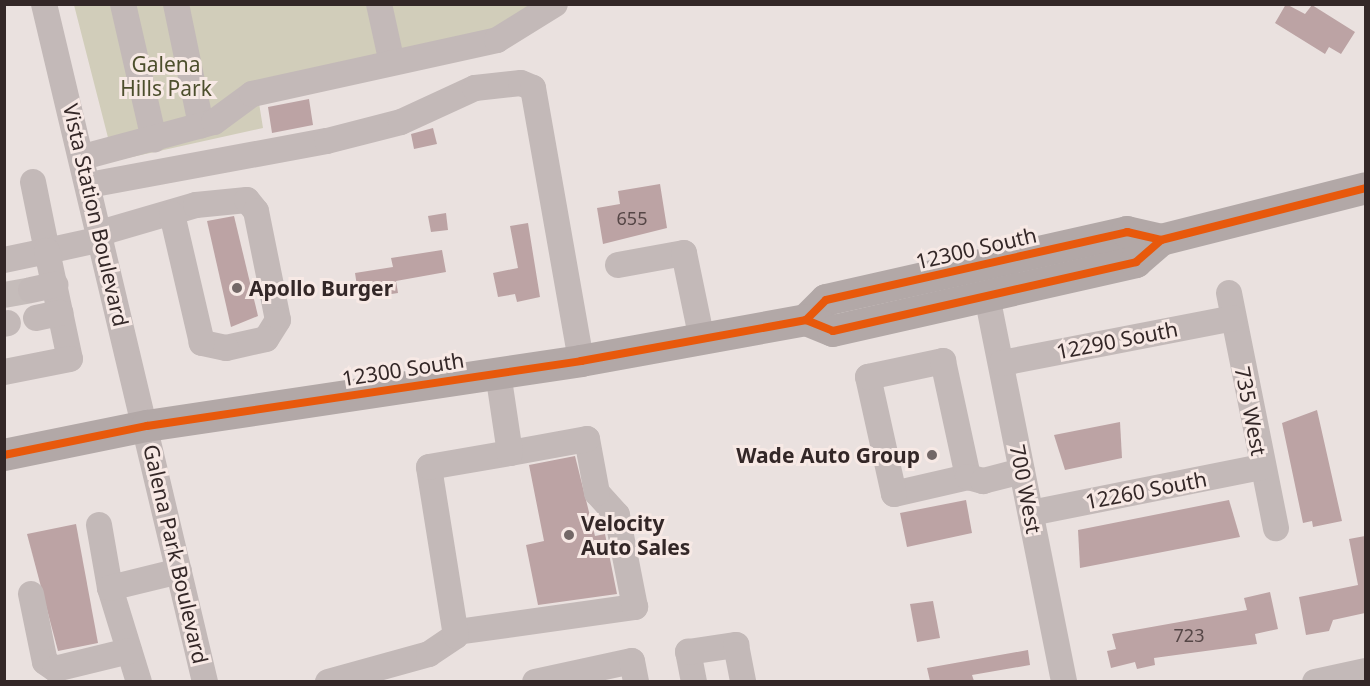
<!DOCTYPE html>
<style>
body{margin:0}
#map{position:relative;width:1370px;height:686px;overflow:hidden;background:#eae1df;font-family:"Noto Sans",sans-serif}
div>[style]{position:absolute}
.green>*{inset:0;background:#d1cdba}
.building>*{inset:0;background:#bca3a4}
.minor-tunnel>*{height:26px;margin-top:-13px;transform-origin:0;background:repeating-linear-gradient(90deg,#c5bcba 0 26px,transparent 0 39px)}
.minor>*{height:26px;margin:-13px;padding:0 13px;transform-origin:13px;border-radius:13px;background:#c3b9b8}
.major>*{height:32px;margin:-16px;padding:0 16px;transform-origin:16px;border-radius:16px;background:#b2a8a7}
.cycleway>*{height:8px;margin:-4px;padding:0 4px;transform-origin:4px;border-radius:4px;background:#e8590c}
.dots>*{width:16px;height:16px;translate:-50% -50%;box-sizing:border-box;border:3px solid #f7e9e5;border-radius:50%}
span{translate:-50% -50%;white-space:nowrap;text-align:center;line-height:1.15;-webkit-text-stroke:6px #f7e9e5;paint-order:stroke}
.number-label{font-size:18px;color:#554646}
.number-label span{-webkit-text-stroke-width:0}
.park-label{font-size:21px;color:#4d4f2d}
.street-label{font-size:21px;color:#332727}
.poi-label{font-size:21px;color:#332727;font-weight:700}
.left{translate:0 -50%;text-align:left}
.right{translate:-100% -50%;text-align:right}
.frame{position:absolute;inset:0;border:6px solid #332727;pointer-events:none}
</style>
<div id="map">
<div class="green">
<div style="clip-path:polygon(74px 5px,571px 5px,259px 103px,263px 128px,114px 161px)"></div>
</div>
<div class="building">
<div style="clip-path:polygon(1286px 4px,1305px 14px,1312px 5px,1355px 32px,1341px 54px,1329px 47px,1325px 54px,1275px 23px)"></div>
<div style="clip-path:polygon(309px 99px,313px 125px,272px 133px,268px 107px)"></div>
<div style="clip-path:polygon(433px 128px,437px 144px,414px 149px,411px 134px)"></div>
<div style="clip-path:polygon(660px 184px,667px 228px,603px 244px,597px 208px,620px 204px,618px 191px)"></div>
<div style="clip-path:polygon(446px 213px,448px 230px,431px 232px,428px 216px)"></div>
<div style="clip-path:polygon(234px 216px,258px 316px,231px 327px,207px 221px)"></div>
<div style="clip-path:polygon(528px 223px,540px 297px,517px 302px,515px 294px,498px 297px,493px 273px,518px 268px,510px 226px)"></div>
<div style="clip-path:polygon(442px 250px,446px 272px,396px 281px,398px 293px,359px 299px,355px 273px,393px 267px,391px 258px)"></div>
<div style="clip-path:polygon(1317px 410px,1342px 521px,1313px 527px,1312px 521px,1303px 523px,1282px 423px)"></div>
<div style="clip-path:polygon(1120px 422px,1122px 458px,1065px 470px,1054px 435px)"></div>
<div style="clip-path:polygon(575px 456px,595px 536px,605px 534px,617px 594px,538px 605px,526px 545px,544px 541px,529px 465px)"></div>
<div style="clip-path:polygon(966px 500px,972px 533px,907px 547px,900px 513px)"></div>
<div style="clip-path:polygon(1229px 500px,1240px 537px,1080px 568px,1078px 530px)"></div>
<div style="clip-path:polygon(76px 524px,98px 643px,58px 651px,27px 534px)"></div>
<div style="clip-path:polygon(1365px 536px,1365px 613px,1333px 620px,1329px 631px,1306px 635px,1299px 597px,1363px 584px,1358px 585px,1349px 539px)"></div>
<div style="clip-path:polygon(1270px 592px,1278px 629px,1255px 634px,1257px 644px,1154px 658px,1155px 665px,1137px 669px,1135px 662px,1111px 668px,1107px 651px,1116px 649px,1112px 634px,1247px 610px,1244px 598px)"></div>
<div style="clip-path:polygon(933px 601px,940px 638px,917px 642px,910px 604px)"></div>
<div style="clip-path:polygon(1028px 650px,1030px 665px,972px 675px,974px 681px,930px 681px,927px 668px)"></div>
</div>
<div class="minor-tunnel">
<div style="left:4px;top:295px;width:27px;rotate:-10deg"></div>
</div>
<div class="minor">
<div style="left:44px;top:4px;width:697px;rotate:76.64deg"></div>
<div style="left:123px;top:4px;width:139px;rotate:77.1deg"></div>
<div style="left:176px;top:4px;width:124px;rotate:78.3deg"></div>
<div style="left:379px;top:4px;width:60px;rotate:77.6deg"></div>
<div style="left:83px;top:157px;width:136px;rotate:-15deg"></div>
<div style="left:214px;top:122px;width:47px;rotate:-36.4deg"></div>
<div style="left:252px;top:94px;width:251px;rotate:-12.4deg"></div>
<div style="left:497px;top:40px;width:68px;rotate:-31.8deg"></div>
<div style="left:33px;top:182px;width:70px;rotate:78.5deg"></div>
<div style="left:47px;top:251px;width:56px;rotate:-12.3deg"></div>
<div style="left:89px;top:185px;width:242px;rotate:-10.5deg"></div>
<div style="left:327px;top:141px;width:76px;rotate:-14.4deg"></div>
<div style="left:401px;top:122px;width:81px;rotate:-24.7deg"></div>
<div style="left:475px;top:88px;width:46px;rotate:-6.2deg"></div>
<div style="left:521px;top:83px;width:13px;rotate:23deg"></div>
<div style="left:533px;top:88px;width:277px;rotate:80deg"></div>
<div style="left:100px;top:233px;width:100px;rotate:-16.3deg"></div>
<div style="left:196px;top:205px;width:51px;rotate:-5.6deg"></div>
<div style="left:247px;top:200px;width:14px;rotate:51deg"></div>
<div style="left:256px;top:211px;width:111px;rotate:78.6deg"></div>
<div style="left:278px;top:320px;width:22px;rotate:122deg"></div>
<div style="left:266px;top:339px;width:41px;rotate:167.3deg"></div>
<div style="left:226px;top:348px;width:25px;rotate:-168deg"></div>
<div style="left:202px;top:343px;width:132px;rotate:-103.1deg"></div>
<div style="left:4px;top:260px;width:44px;rotate:-11.8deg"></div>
<div style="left:47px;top:251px;width:110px;rotate:78deg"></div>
<div style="left:70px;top:359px;width:67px;rotate:168.9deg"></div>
<div style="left:618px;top:265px;width:67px;rotate:-10.3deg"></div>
<div style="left:684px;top:253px;width:89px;rotate:78.3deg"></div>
<div style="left:31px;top:290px;width:25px;rotate:-12deg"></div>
<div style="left:1229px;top:293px;width:240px;rotate:78.7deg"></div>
<div style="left:987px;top:296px;width:394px;rotate:78.7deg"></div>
<div style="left:36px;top:318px;width:25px;rotate:-12deg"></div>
<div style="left:4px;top:324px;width:4px;rotate:-14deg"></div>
<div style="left:1002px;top:363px;width:235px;rotate:-11deg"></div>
<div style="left:968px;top:477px;width:76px;rotate:167.1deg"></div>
<div style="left:894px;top:494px;width:120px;rotate:-102.5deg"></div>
<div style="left:868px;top:377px;width:77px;rotate:-12deg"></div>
<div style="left:943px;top:361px;width:119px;rotate:77.8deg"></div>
<div style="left:968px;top:477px;width:16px;rotate:15deg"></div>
<div style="left:983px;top:481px;width:40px;rotate:-14.4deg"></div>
<div style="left:1031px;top:513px;width:236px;rotate:-11.3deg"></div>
<div style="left:99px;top:525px;width:64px;rotate:80.1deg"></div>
<div style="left:110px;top:588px;width:98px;rotate:72.9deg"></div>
<div style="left:110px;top:588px;width:71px;rotate:-13.8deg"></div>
<div style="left:31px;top:594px;width:69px;rotate:78.4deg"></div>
<div style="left:45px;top:662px;width:12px;rotate:35deg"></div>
<div style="left:55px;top:669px;width:76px;rotate:-13.7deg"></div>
<div style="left:457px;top:632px;width:180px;rotate:-8deg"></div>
<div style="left:635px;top:607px;width:94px;rotate:-101.1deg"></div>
<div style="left:617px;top:515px;width:30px;rotate:-132deg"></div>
<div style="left:597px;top:493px;width:55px;rotate:-100.5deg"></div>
<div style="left:587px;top:439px;width:78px;rotate:169.7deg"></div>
<div style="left:328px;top:682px;width:105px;rotate:-15.5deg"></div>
<div style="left:429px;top:654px;width:32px;rotate:-34deg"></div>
<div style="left:456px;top:636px;width:171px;rotate:-99.1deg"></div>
<div style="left:429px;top:467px;width:82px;rotate:-9.8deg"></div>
<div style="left:510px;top:453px;width:81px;rotate:-98.5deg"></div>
<div style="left:535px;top:682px;width:99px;rotate:-12.2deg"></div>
<div style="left:632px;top:661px;width:21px;rotate:79deg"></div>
<div style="left:694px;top:682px;width:31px;rotate:-101deg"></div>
<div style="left:688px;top:652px;width:49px;rotate:-8.3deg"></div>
<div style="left:736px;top:645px;width:38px;rotate:79deg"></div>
<div style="left:1315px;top:682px;width:52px;rotate:-12.2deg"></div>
</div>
<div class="major">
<div style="left:806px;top:320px;width:28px;rotate:-45deg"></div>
<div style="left:826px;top:300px;width:309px;rotate:-12.7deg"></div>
<div style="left:1127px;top:232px;width:35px;rotate:13deg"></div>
<div style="left:4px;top:455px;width:146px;rotate:-11.5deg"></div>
<div style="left:147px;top:426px;width:439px;rotate:-8.5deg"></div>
<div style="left:581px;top:361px;width:229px;rotate:-10.3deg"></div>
<div style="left:806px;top:320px;width:29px;rotate:22deg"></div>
<div style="left:833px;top:331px;width:311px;rotate:-12.8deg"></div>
<div style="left:1136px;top:262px;width:33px;rotate:-41deg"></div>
<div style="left:1161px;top:240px;width:211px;rotate:-14.2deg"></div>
</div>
<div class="cycleway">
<div style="left:806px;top:320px;width:28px;rotate:-45deg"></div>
<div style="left:826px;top:300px;width:309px;rotate:-12.7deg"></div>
<div style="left:1127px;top:232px;width:35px;rotate:13deg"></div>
<div style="left:4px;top:455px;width:146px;rotate:-11.5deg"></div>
<div style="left:147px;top:426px;width:439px;rotate:-8.5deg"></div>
<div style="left:581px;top:361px;width:229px;rotate:-10.3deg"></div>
<div style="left:806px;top:320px;width:29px;rotate:22deg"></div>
<div style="left:833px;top:331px;width:311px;rotate:-12.8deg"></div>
<div style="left:1136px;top:262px;width:33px;rotate:-41deg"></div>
<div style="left:1161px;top:240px;width:211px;rotate:-14.2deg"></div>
</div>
<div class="dots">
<div style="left:237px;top:288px;background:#736867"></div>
<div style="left:932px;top:455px;background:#736867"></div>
<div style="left:569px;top:535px;background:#736867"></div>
</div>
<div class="number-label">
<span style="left:632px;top:218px">655</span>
<span style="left:1189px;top:635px">723</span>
</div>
<div class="park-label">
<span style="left:166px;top:76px">Galena<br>Hills Park</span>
</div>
<div class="street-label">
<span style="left:96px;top:215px;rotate:77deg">Vista Station Boulevard</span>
<span style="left:976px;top:248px;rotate:-13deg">12300 South</span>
<span style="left:1117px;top:340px;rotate:-11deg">12290 South</span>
<span style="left:403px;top:369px;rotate:-9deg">12300 South</span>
<span style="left:1251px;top:411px;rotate:79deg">735 West</span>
<span style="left:1026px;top:489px;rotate:79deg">700 West</span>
<span style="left:1146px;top:490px;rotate:-11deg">12260 South</span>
<span style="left:176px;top:554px;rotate:77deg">Galena Park Boulevard</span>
</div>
<div class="poi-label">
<span class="left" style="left:249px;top:288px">Apollo Burger</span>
<span class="right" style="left:920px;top:455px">Wade Auto Group</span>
<span class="left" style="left:581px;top:535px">Velocity<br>Auto Sales</span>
</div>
<div class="frame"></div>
</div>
